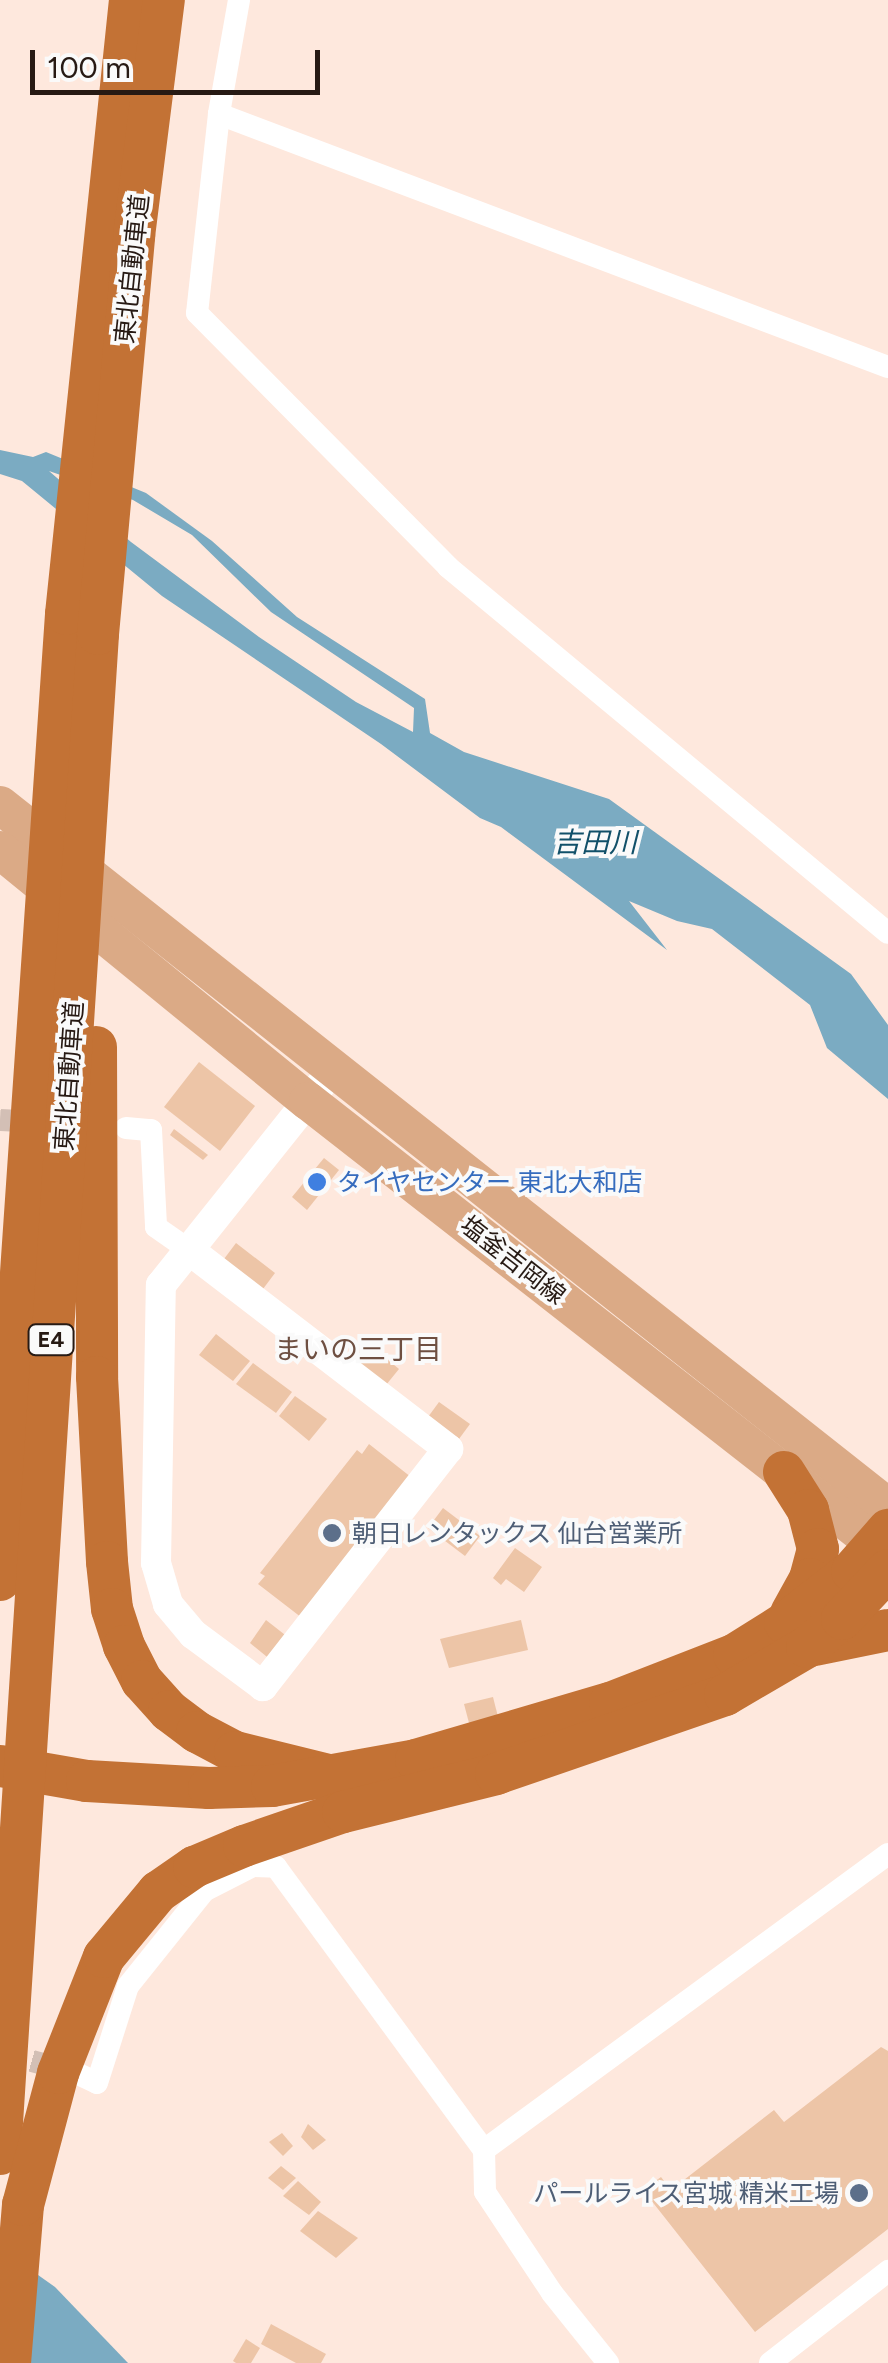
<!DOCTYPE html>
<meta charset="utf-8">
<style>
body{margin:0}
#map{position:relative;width:888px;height:2363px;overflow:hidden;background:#fee8dd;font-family:Figtree,"Noto Sans JP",sans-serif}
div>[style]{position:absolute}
.water>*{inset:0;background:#7babc2}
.building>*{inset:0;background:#edc5a7}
.minor-tunnel>*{height:22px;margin-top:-11px;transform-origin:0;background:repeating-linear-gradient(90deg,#d3bfb5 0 22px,transparent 0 33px)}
.minor>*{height:22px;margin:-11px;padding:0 11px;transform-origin:11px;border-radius:11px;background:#fff}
.tertiary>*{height:30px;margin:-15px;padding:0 15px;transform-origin:15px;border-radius:15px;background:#fff}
.primary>*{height:38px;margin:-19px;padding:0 19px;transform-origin:19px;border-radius:19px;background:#dbaa86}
.motorway>*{height:42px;margin:-21px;padding:0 21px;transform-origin:21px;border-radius:21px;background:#c37235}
.dots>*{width:28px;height:28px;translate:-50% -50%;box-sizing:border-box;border:5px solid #fafafa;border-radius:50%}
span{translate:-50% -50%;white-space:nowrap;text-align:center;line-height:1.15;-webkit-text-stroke:8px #fafafa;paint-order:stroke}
.shield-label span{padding:2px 8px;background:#fafafa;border:2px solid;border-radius:8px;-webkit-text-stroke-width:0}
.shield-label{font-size:22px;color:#271a14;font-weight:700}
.street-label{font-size:25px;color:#271a14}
.shop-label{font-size:25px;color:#366cbe}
.left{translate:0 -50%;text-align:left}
.service-label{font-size:25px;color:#4e5e75}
.right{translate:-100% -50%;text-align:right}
.water-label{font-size:28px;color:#115069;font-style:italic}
.neighbourhood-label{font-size:28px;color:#6e4f41}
.scale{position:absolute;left:30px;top:50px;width:290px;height:45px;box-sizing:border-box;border:5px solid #271a14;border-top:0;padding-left:12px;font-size:30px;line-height:35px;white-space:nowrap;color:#271a14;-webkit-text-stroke:8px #fafafa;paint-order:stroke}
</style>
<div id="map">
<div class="water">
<div style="clip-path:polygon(evenodd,0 450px,33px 457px,46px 452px,146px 493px,212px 541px,297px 617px,425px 699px,430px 733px,464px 752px,609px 799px,851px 974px,888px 1025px,888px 1099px,827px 1048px,810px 1005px,712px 929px,677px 921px,629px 901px,667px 950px,501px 827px,480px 818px,381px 744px,162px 596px,22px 481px,0 474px,0 450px,49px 471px,133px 500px,192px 535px,271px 612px,414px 708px,413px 732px,356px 702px,259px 637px,131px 542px,49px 471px)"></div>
<div style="clip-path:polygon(0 2248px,55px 2287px,128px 2363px,28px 2363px)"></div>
</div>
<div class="building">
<div style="clip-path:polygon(199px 1062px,255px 1106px,220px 1151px,164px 1107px)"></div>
<div style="clip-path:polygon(174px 1129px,208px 1155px,203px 1160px,170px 1135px)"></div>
<div style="clip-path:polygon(324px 1158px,339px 1170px,307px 1210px,292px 1197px)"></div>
<div style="clip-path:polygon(236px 1243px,275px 1273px,263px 1289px,224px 1259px)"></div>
<div style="clip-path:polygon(216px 1334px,250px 1361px,233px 1381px,199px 1355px)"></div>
<div style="clip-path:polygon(365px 1341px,399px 1369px,386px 1385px,352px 1358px)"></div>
<div style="clip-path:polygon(253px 1363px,292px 1392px,276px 1413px,236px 1384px)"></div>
<div style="clip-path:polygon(295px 1396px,327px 1419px,309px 1441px,279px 1416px)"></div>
<div style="clip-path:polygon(439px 1402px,470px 1424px,459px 1439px,428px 1417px)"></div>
<div style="clip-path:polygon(369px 1444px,416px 1481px,306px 1621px,258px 1584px,265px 1576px,260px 1573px,357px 1450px,362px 1454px)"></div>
<div style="clip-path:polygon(443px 1508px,480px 1536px,465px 1556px,428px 1528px)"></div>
<div style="clip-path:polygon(515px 1548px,542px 1567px,524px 1592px,506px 1579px,501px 1585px,493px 1578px)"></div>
<div style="clip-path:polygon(266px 1620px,289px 1638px,272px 1661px,250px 1643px)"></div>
<div style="clip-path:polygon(521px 1620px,528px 1650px,449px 1668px,440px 1639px)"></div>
<div style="clip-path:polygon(493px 1697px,515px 1784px,487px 1791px,464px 1704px)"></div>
<div style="clip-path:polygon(881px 2047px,888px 2051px,888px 2229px,755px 2332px,643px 2190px,661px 2177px,671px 2190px,774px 2110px,784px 2122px)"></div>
<div style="clip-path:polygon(308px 2124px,326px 2140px,313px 2150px,301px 2137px)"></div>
<div style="clip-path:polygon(282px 2133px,293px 2146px,283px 2156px,269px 2142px)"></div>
<div style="clip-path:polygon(281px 2166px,296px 2178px,283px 2190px,268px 2178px)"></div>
<div style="clip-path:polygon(298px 2181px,321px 2202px,309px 2215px,283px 2196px)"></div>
<div style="clip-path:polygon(318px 2211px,358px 2238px,336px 2258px,300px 2231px)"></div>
<div style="clip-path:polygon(271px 2324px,326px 2354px,321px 2363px,296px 2363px,261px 2344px)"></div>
<div style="clip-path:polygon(246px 2339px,260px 2348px,251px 2363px,236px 2363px,233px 2361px)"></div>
</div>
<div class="minor-tunnel">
<div style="left:0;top:1120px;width:41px;rotate:2.8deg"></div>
<div style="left:0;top:2052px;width:71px;rotate:15.6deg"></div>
</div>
<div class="minor">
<div style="left:239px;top:0;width:116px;rotate:100deg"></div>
<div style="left:219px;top:114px;width:200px;rotate:96.3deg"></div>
<div style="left:197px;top:313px;width:357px;rotate:45.3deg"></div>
<div style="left:448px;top:567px;width:572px;rotate:39.75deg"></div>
<div style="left:219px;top:114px;width:715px;rotate:20.72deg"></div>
<div style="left:126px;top:1128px;width:25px;rotate:5deg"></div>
<div style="left:151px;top:1130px;width:97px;rotate:87deg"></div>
<div style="left:156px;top:1227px;width:40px;rotate:34.9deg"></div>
<div style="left:76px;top:2073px;width:23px;rotate:25deg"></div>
<div style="left:97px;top:2083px;width:102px;rotate:-72.3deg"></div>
<div style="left:128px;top:1986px;width:122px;rotate:-51.3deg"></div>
<div style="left:204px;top:1891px;width:55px;rotate:-27deg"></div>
<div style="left:253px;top:1866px;width:23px;rotate:2deg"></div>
<div style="left:276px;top:1867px;width:351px;rotate:53.7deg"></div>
<div style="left:484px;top:2150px;width:42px;rotate:88.6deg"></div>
<div style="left:485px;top:2192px;width:121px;rotate:56.4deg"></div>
<div style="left:552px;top:2293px;width:90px;rotate:51.3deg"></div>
<div style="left:484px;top:2150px;width:501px;rotate:-36.23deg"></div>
<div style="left:770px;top:2363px;width:150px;rotate:-37.9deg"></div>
</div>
<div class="tertiary">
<div style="left:189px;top:1250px;width:327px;rotate:37.5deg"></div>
<div style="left:448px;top:1449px;width:301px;rotate:128deg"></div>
<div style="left:263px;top:1686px;width:87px;rotate:-143.4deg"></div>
<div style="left:193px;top:1634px;width:39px;rotate:-130deg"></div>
<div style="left:168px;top:1604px;width:43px;rotate:-106.3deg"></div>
<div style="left:156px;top:1563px;width:278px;rotate:-89deg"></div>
<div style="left:161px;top:1285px;width:279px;rotate:-51.4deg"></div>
</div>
<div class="primary">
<div style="left:0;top:805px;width:1132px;rotate:38.33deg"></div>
<div style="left:0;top:850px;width:397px;rotate:39.2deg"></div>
<div style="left:308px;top:1101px;width:736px;rotate:37.99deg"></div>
</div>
<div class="motorway">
<div style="left:96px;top:1047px;width:330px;rotate:89.8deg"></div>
<div style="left:97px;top:1377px;width:185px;rotate:86.9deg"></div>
<div style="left:107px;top:1562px;width:47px;rotate:83.9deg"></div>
<div style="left:112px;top:1609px;width:39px;rotate:72deg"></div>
<div style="left:124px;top:1646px;width:39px;rotate:63deg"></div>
<div style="left:142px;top:1681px;width:40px;rotate:48deg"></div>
<div style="left:169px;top:1711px;width:35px;rotate:37deg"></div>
<div style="left:197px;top:1732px;width:43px;rotate:27.8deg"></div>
<div style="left:235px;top:1752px;width:101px;rotate:13.8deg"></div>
<div style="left:784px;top:1472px;width:45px;rotate:57.7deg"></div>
<div style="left:808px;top:1510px;width:40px;rotate:75.6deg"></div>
<div style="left:818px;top:1549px;width:31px;rotate:105deg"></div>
<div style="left:810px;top:1579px;width:39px;rotate:119deg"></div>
<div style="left:0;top:1580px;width:968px;rotate:-86.09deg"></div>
<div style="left:66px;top:614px;width:617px;rotate:-84.05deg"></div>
<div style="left:815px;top:1645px;width:75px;rotate:-11.6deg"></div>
<div style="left:0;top:1766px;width:88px;rotate:9.8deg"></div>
<div style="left:87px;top:1781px;width:122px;rotate:3.3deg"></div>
<div style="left:209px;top:1788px;width:63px;rotate:-1.8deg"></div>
<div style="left:272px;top:1786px;width:146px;rotate:-10.2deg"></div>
<div style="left:416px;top:1760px;width:202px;rotate:-16.4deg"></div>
<div style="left:610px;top:1703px;width:133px;rotate:-21.2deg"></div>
<div style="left:734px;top:1655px;width:60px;rotate:-32.1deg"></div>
<div style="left:785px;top:1623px;width:85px;rotate:-37.8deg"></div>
<div style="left:852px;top:1571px;width:55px;rotate:-48.7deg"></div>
<div style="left:0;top:2154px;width:1523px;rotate:-86.31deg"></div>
<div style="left:98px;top:634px;width:400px;rotate:-84.8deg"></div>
<div style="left:134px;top:236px;width:238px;rotate:-82.8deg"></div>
<div style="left:10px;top:2363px;width:159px;rotate:-85.3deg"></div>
<div style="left:23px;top:2205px;width:137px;rotate:-75.1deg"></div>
<div style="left:58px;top:2073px;width:125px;rotate:-68.4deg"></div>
<div style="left:104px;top:1957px;width:85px;rotate:-50.3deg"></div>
<div style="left:158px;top:1892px;width:44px;rotate:-34.8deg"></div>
<div style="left:194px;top:1867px;width:54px;rotate:-22.8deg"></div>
<div style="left:244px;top:1846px;width:105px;rotate:-19deg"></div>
<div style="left:343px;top:1812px;width:158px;rotate:-13.9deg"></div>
<div style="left:496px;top:1774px;width:242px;rotate:-19deg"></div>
<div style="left:725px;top:1695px;width:95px;rotate:-30.3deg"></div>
<div style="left:807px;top:1647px;width:45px;rotate:-38.7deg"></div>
<div style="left:842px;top:1619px;width:67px;rotate:-46.8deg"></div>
</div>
<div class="dots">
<div style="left:317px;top:1182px;background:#3f7fe0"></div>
<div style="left:332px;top:1533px;background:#5c6f8a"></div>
<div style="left:859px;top:2193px;background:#5c6f8a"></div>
</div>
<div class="shield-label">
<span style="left:51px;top:1340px">E4</span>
</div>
<div class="street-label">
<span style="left:132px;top:269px;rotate:-84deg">東北自動車道</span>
<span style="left:69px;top:1076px;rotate:-86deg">東北自動車道</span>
<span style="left:513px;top:1260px;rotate:38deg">塩釜吉岡線</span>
</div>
<div class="shop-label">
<span class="left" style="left:337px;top:1182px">タイヤセンター 東北大和店</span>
</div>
<div class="service-label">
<span class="left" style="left:352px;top:1533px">朝日レンタックス 仙台営業所</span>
<span class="right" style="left:839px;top:2193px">パールライス宮城 精米工場</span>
</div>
<div class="water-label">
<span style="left:595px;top:842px">吉田川</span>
</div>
<div class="neighbourhood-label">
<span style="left:358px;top:1349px">まいの三丁目</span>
</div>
<div class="scale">100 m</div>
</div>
